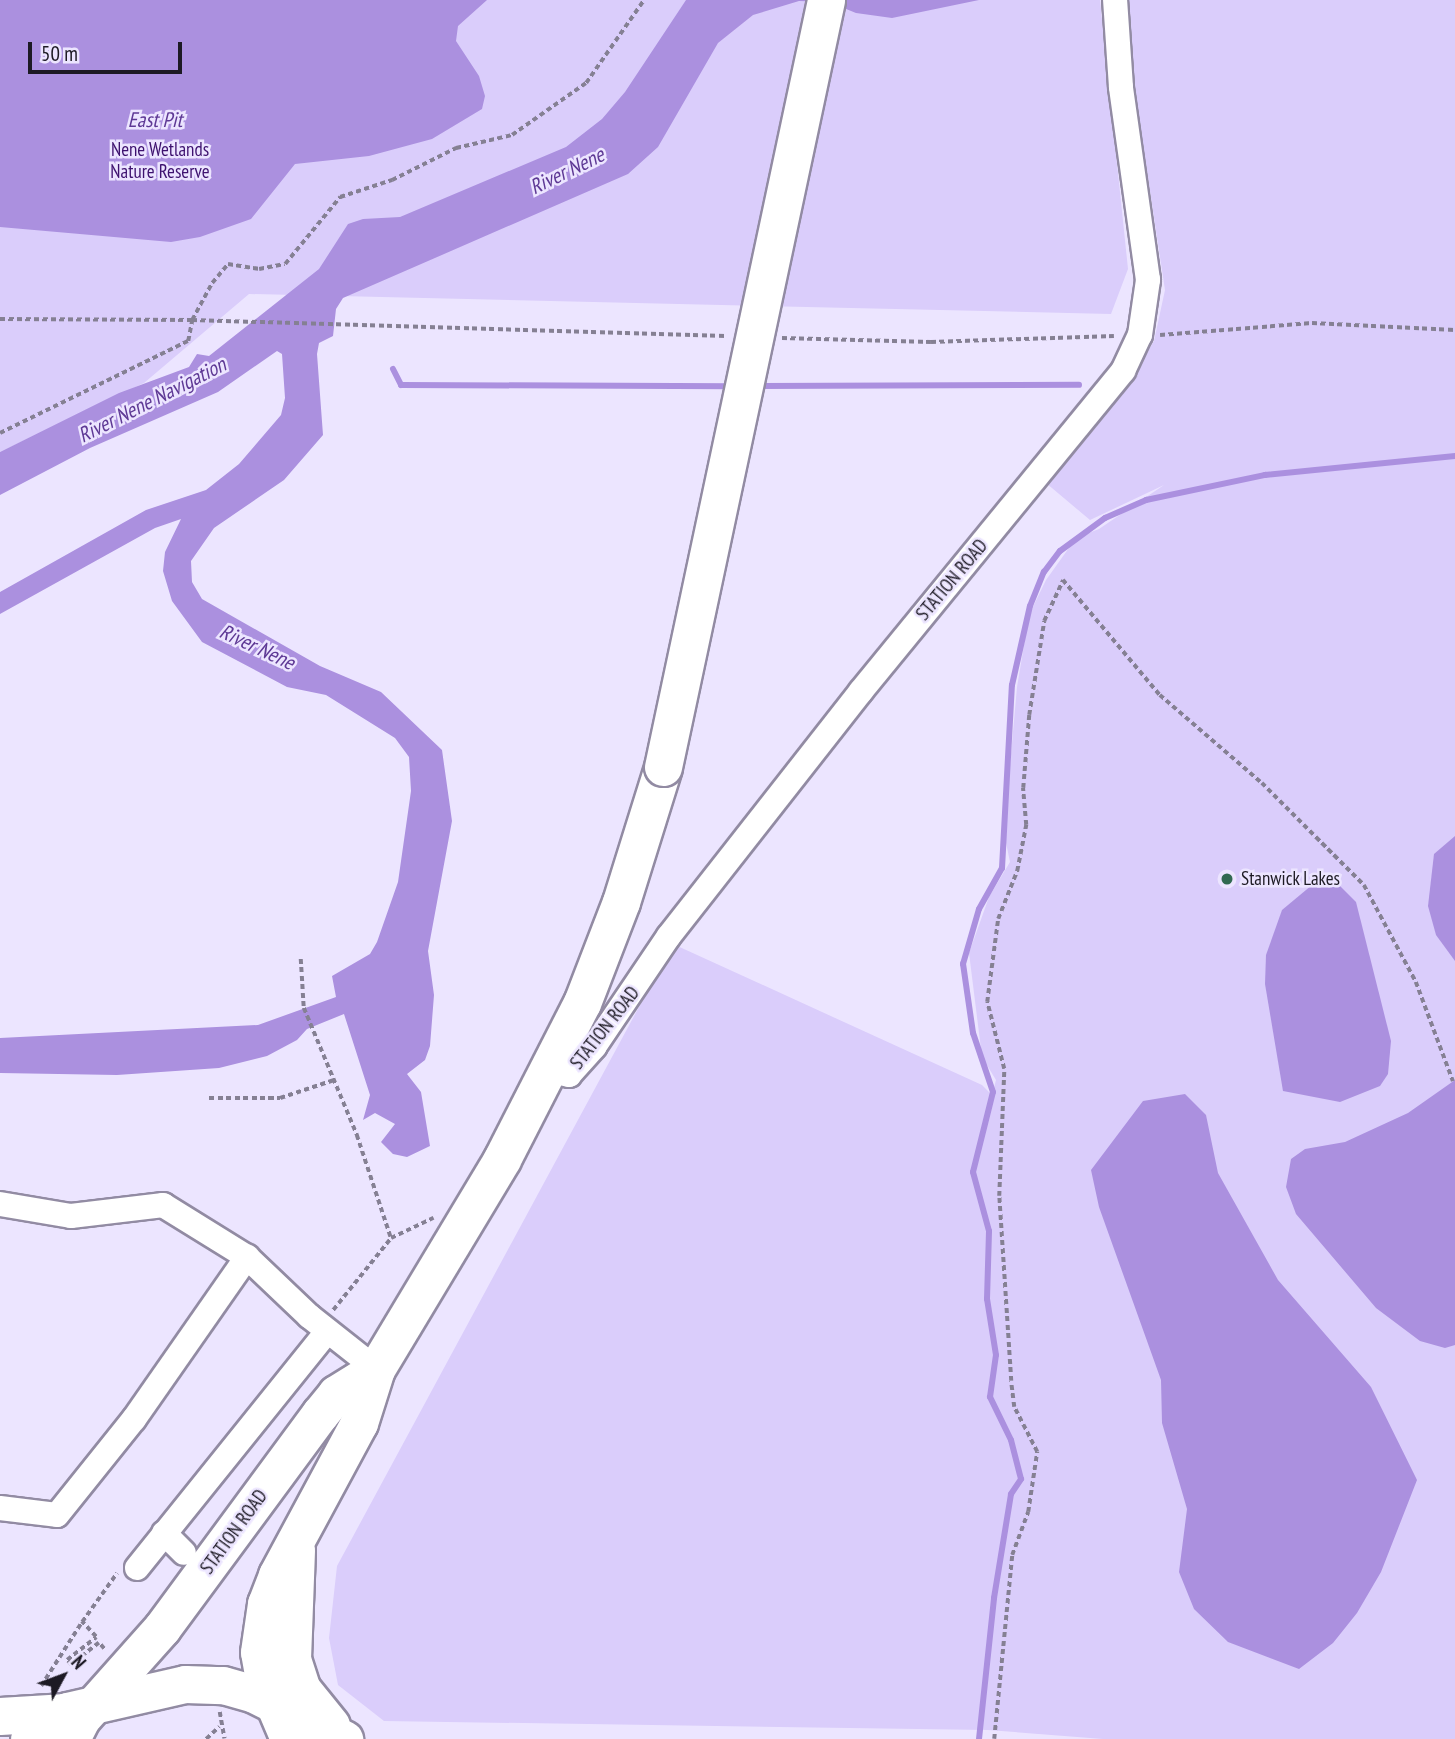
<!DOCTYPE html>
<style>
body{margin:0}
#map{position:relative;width:1455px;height:1739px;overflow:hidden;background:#ece5ff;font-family:"PT Sans Narrow",sans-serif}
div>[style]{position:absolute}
.green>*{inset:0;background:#dacdfb}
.water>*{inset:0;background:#ab90df}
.stream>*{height:6px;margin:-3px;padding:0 3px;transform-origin:3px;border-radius:3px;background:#ab90df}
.path>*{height:3.5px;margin-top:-1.75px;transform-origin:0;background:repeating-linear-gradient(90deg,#858093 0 5px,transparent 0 8.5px)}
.roads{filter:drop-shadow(2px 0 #928ba3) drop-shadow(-2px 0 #928ba3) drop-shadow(0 2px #928ba3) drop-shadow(0 -2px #928ba3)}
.minor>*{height:24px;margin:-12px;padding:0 12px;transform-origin:12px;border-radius:12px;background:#fff}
.highway>*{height:37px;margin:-18.5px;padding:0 18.5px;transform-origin:18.5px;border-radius:18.5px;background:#fff}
.bridges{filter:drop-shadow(2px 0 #928ba3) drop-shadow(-2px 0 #928ba3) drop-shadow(0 2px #928ba3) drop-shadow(0 -2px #928ba3)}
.highway-bridge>*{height:37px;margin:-18.5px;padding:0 18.5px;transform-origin:18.5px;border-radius:18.5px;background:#fff}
.dots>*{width:19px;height:19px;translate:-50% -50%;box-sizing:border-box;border:4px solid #ece5ff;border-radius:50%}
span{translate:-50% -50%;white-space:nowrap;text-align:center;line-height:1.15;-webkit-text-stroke:5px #ece5ff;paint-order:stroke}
.park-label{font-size:19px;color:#3e126f}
.street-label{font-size:19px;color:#1d1a24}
.poi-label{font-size:19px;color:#1d1a24}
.left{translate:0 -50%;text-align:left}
.water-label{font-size:21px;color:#5e3995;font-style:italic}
.north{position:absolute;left:28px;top:1641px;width:70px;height:70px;-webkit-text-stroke:5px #ece5ff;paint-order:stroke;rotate:49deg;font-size:19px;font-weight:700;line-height:28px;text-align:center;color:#1d1a24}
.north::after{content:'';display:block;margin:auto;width:24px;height:32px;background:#1d1a24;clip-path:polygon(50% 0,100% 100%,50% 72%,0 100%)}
.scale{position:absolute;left:28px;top:42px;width:154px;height:32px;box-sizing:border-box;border:4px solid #1d1a24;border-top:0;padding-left:9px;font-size:21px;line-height:24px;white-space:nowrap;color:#1d1a24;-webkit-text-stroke:5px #ece5ff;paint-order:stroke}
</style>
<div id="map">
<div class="green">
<div style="clip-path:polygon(0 0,1100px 0,1128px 269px,1111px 314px,249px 294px,144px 383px,0 452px)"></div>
<div style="clip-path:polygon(1121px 0,1455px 0,1455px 1739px,1103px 1739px,988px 1730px,384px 1721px,338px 1685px,329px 1638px,337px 1566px,673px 944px,982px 1085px,992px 1095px,996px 1080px,982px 1057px,969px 953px,989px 897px,1010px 862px,1004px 833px,1017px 687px,1029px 615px,1046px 580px,1076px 538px,1099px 529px,1164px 485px,1090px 520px,1046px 483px,1133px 375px,1154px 341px,1165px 290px)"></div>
</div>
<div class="water">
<div style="clip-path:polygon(0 0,487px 0,458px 26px,456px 41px,479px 76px,485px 96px,482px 109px,432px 139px,369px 156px,295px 164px,251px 219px,200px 237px,171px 242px,0 227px)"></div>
<div style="clip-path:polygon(686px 0,979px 0,892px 18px,856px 13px,829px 2px,799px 1px,753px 15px,718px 43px,658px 147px,628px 174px,343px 298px,336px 309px,333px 336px,319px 343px,317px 354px,323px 435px,284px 480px,214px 528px,191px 561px,192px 582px,202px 599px,320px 666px,381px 692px,442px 750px,452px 821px,428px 951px,434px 995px,430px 1046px,425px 1060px,407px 1074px,421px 1092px,430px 1146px,407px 1157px,393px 1154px,381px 1142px,395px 1124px,375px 1113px,363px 1120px,370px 1095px,344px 1014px,307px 1029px,297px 1040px,267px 1056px,219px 1068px,117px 1075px,0 1073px,0 1038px,258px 1025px,336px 997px,332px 976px,370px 954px,377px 942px,398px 882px,411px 791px,409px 757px,395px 738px,326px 695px,287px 687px,202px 642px,172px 601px,163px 571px,165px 552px,181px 519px,155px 528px,0 614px,0 592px,146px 510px,206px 490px,239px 464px,281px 415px,285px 398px,282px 354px,277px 351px,218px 392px,90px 448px,0 495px,0 452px,119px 393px,189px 367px,197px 354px,209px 356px,319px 269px,348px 224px,363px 219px,400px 217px,566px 147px,602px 119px,625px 92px)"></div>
<div style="clip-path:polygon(1455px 836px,1455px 961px,1436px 935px,1428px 906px,1434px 854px)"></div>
<div style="clip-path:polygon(1318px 880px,1335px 881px,1356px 902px,1391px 1041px,1388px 1074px,1380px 1086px,1340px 1102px,1283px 1091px,1265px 984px,1266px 955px,1282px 910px)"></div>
<div style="clip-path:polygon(1455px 1080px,1455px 1345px,1445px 1348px,1420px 1341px,1376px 1308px,1296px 1214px,1286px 1187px,1291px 1159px,1305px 1149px,1345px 1142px,1408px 1113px)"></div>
<div style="clip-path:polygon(1185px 1094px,1206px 1115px,1218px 1173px,1278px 1280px,1371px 1387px,1417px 1480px,1381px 1572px,1357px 1613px,1333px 1643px,1299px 1669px,1228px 1642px,1194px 1609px,1179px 1572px,1187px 1509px,1162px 1423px,1161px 1380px,1099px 1207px,1091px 1170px,1143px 1101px)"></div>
</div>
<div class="stream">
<div style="left:393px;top:369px;width:18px;rotate:63deg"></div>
<div style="left:401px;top:385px;width:330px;rotate:0.2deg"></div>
<div style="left:756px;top:386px;width:323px;rotate:-0.2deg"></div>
<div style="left:979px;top:1739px;width:142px;rotate:-83.9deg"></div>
<div style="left:994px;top:1598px;width:105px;rotate:-80.7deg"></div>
<div style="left:1011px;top:1494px;width:18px;rotate:-56deg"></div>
<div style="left:1021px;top:1479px;width:40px;rotate:-104.4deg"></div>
<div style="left:1011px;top:1440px;width:48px;rotate:-116deg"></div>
<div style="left:990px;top:1397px;width:42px;rotate:-81.9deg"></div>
<div style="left:996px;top:1355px;width:57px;rotate:-99.1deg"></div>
<div style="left:987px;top:1299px;width:68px;rotate:-88.3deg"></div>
<div style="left:989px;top:1231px;width:61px;rotate:-105.2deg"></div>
<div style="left:973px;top:1172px;width:82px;rotate:-76deg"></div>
<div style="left:993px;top:1092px;width:62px;rotate:-108.7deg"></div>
<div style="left:973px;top:1033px;width:70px;rotate:-98.2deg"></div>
<div style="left:963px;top:964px;width:57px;rotate:-73.8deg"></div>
<div style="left:979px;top:909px;width:47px;rotate:-60.7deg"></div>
<div style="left:1002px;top:868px;width:183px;rotate:-86.9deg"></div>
<div style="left:1012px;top:685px;width:81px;rotate:-77.2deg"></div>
<div style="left:1030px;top:606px;width:37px;rotate:-68deg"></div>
<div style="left:1044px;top:572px;width:26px;rotate:-53deg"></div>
<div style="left:1060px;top:551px;width:56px;rotate:-36.3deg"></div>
<div style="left:1105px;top:518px;width:45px;rotate:-23.7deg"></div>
<div style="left:1146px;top:500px;width:122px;rotate:-11.9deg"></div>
<div style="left:1265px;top:475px;width:191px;rotate:-5.7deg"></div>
</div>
<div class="path">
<div style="left:0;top:319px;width:192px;rotate:0.3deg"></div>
<div style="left:192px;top:320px;width:534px;rotate:1.72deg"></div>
<div style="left:1160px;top:335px;width:152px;rotate:-4.5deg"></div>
<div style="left:1312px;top:323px;width:143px;rotate:2.8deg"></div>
<div style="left:782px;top:338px;width:149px;rotate:1.5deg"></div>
<div style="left:931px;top:342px;width:183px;rotate:-1.9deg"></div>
<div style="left:0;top:433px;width:209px;rotate:-26.1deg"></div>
<div style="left:188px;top:341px;width:21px;rotate:-79deg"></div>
<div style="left:192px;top:320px;width:42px;rotate:-61.6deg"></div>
<div style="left:212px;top:283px;width:25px;rotate:-50deg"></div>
<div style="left:228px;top:264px;width:31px;rotate:9deg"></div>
<div style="left:259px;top:269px;width:26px;rotate:-11deg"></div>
<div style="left:285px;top:264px;width:87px;rotate:-50.6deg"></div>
<div style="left:340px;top:197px;width:55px;rotate:-18.1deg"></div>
<div style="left:392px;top:180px;width:72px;rotate:-26.6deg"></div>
<div style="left:456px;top:148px;width:57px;rotate:-13.1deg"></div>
<div style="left:512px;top:135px;width:90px;rotate:-35.1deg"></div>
<div style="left:586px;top:83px;width:101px;rotate:-55.1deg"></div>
<div style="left:301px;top:959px;width:49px;rotate:86.5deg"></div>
<div style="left:304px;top:1008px;width:138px;rotate:67.3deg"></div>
<div style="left:357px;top:1135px;width:108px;rotate:71.7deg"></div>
<div style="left:209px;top:1098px;width:71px"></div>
<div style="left:280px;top:1098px;width:57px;rotate:-18.4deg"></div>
<div style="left:333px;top:1310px;width:92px;rotate:-51.1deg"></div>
<div style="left:391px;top:1238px;width:47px;rotate:-25.5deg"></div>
<div style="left:104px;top:1649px;width:8px;rotate:-130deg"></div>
<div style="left:99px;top:1643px;width:36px;rotate:142deg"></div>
<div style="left:71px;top:1665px;width:6px;rotate:-129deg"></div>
<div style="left:67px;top:1660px;width:37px;rotate:-38deg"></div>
<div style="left:96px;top:1637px;width:21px;rotate:-133deg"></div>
<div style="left:82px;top:1622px;width:60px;rotate:-54.5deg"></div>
<div style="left:41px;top:1686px;width:76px;rotate:-57.4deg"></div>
<div style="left:220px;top:1712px;width:27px;rotate:80deg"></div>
<div style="left:206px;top:1739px;width:18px;rotate:-43deg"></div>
<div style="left:994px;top:1739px;width:185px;rotate:-84.4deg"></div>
<div style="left:1012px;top:1555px;width:46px;rotate:-69.6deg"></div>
<div style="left:1028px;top:1512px;width:61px;rotate:-81.5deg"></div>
<div style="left:1037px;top:1452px;width:51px;rotate:-117.1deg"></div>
<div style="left:1014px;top:1407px;width:26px;rotate:-97deg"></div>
<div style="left:1011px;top:1381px;width:185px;rotate:-93.7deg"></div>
<div style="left:999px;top:1196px;width:127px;rotate:-87.7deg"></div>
<div style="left:1004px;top:1069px;width:69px;rotate:-104.2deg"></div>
<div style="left:987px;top:1002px;width:84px;rotate:-82.5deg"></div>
<div style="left:998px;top:919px;width:52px;rotate:-68.4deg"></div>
<div style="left:1017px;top:871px;width:47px;rotate:-78.9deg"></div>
<div style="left:1026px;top:825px;width:37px;rotate:-95deg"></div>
<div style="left:1023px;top:788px;width:73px;rotate:-85.3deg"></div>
<div style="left:1029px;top:715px;width:95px;rotate:-80.9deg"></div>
<div style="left:1044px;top:621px;width:45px;rotate:-65.1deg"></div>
<div style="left:1063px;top:580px;width:150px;rotate:49.9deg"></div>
<div style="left:1160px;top:695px;width:135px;rotate:40.8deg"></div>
<div style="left:1262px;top:783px;width:144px;rotate:45deg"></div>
<div style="left:1364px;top:885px;width:110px;rotate:61.8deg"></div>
<div style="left:1416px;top:982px;width:106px;rotate:69.5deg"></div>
</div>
<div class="roads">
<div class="minor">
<div style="left:549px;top:1070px;width:21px;rotate:14deg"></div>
<div style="left:569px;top:1075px;width:38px;rotate:-48deg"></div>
<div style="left:594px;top:1047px;width:134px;rotate:-56deg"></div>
<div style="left:669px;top:936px;width:311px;rotate:-51.9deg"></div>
<div style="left:861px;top:691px;width:414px;rotate:-50.7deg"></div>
<div style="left:1123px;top:371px;width:40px;rotate:-65deg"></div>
<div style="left:1140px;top:335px;width:56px;rotate:-81.7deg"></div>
<div style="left:1148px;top:280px;width:195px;rotate:-98deg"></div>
<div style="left:1121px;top:87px;width:87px;rotate:-93.9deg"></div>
<div style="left:0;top:1204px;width:72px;rotate:9.6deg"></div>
<div style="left:71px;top:1216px;width:93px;rotate:-6.8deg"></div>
<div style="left:163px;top:1205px;width:99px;rotate:31.8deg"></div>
<div style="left:247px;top:1257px;width:86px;rotate:43.6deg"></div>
<div style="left:309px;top:1316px;width:85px;rotate:38.3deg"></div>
<div style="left:0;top:1508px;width:57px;rotate:7deg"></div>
<div style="left:57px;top:1515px;width:123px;rotate:-51.3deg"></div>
<div style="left:134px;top:1419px;width:198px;rotate:-55.1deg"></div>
<div style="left:164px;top:1533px;width:28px;rotate:45deg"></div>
<div style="left:137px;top:1568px;width:303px;rotate:-51.2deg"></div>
</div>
<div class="highway">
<div style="left:296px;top:1550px;width:109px;rotate:92.1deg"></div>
<div style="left:292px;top:1659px;width:32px;rotate:72deg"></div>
<div style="left:302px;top:1689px;width:46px;rotate:51.1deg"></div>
<div style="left:0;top:1716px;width:66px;rotate:-3.5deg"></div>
<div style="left:29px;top:1739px;width:47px;rotate:-36.4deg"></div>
<div style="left:67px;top:1711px;width:121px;rotate:-12.9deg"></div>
<div style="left:185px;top:1684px;width:38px;rotate:2deg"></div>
<div style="left:223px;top:1685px;width:32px;rotate:16deg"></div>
<div style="left:254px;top:1694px;width:101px;rotate:26.6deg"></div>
<div style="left:71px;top:1739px;width:22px;rotate:-63deg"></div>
<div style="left:81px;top:1719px;width:122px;rotate:-48.3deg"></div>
<div style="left:162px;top:1628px;width:266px;rotate:-53.6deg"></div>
<div style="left:320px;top:1414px;width:26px;rotate:-51deg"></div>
<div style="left:336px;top:1394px;width:47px;rotate:-32deg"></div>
<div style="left:289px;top:1739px;width:64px;rotate:-113deg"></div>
<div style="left:264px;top:1680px;width:28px;rotate:-100deg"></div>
<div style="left:259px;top:1652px;width:49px;rotate:-81.7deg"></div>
<div style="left:266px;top:1604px;width:31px;rotate:-69deg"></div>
<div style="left:277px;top:1575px;width:173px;rotate:-61.7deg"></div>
<div style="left:359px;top:1423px;width:57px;rotate:-72.5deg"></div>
<div style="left:376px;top:1369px;width:245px;rotate:-59deg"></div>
<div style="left:502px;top:1159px;width:175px;rotate:-62.9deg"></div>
<div style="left:582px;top:1003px;width:108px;rotate:-68.9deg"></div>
<div style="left:621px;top:902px;width:141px;rotate:-72.7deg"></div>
</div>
</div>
<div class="bridges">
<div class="highway-bridge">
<div style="left:663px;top:767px;width:784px;rotate:-78deg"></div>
</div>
</div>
<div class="dots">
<div style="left:1227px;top:879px;background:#316951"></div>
</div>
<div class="park-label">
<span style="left:160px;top:161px">Nene Wetlands<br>Nature Reserve</span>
</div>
<div class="street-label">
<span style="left:952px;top:580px;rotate:-50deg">STATION ROAD</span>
<span style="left:605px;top:1028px;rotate:-52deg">STATION ROAD</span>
<span style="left:234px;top:1532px;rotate:-54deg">STATION ROAD</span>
</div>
<div class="poi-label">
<span class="left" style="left:1241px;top:879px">Stanwick Lakes</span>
</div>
<div class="water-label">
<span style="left:155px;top:120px">East Pit</span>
<span style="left:567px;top:171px;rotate:-26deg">River Nene</span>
<span style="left:152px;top:400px;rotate:-27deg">River Nene Navigation</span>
<span style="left:257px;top:647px;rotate:25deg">River Nene</span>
</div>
<div class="north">N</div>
<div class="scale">50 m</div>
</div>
